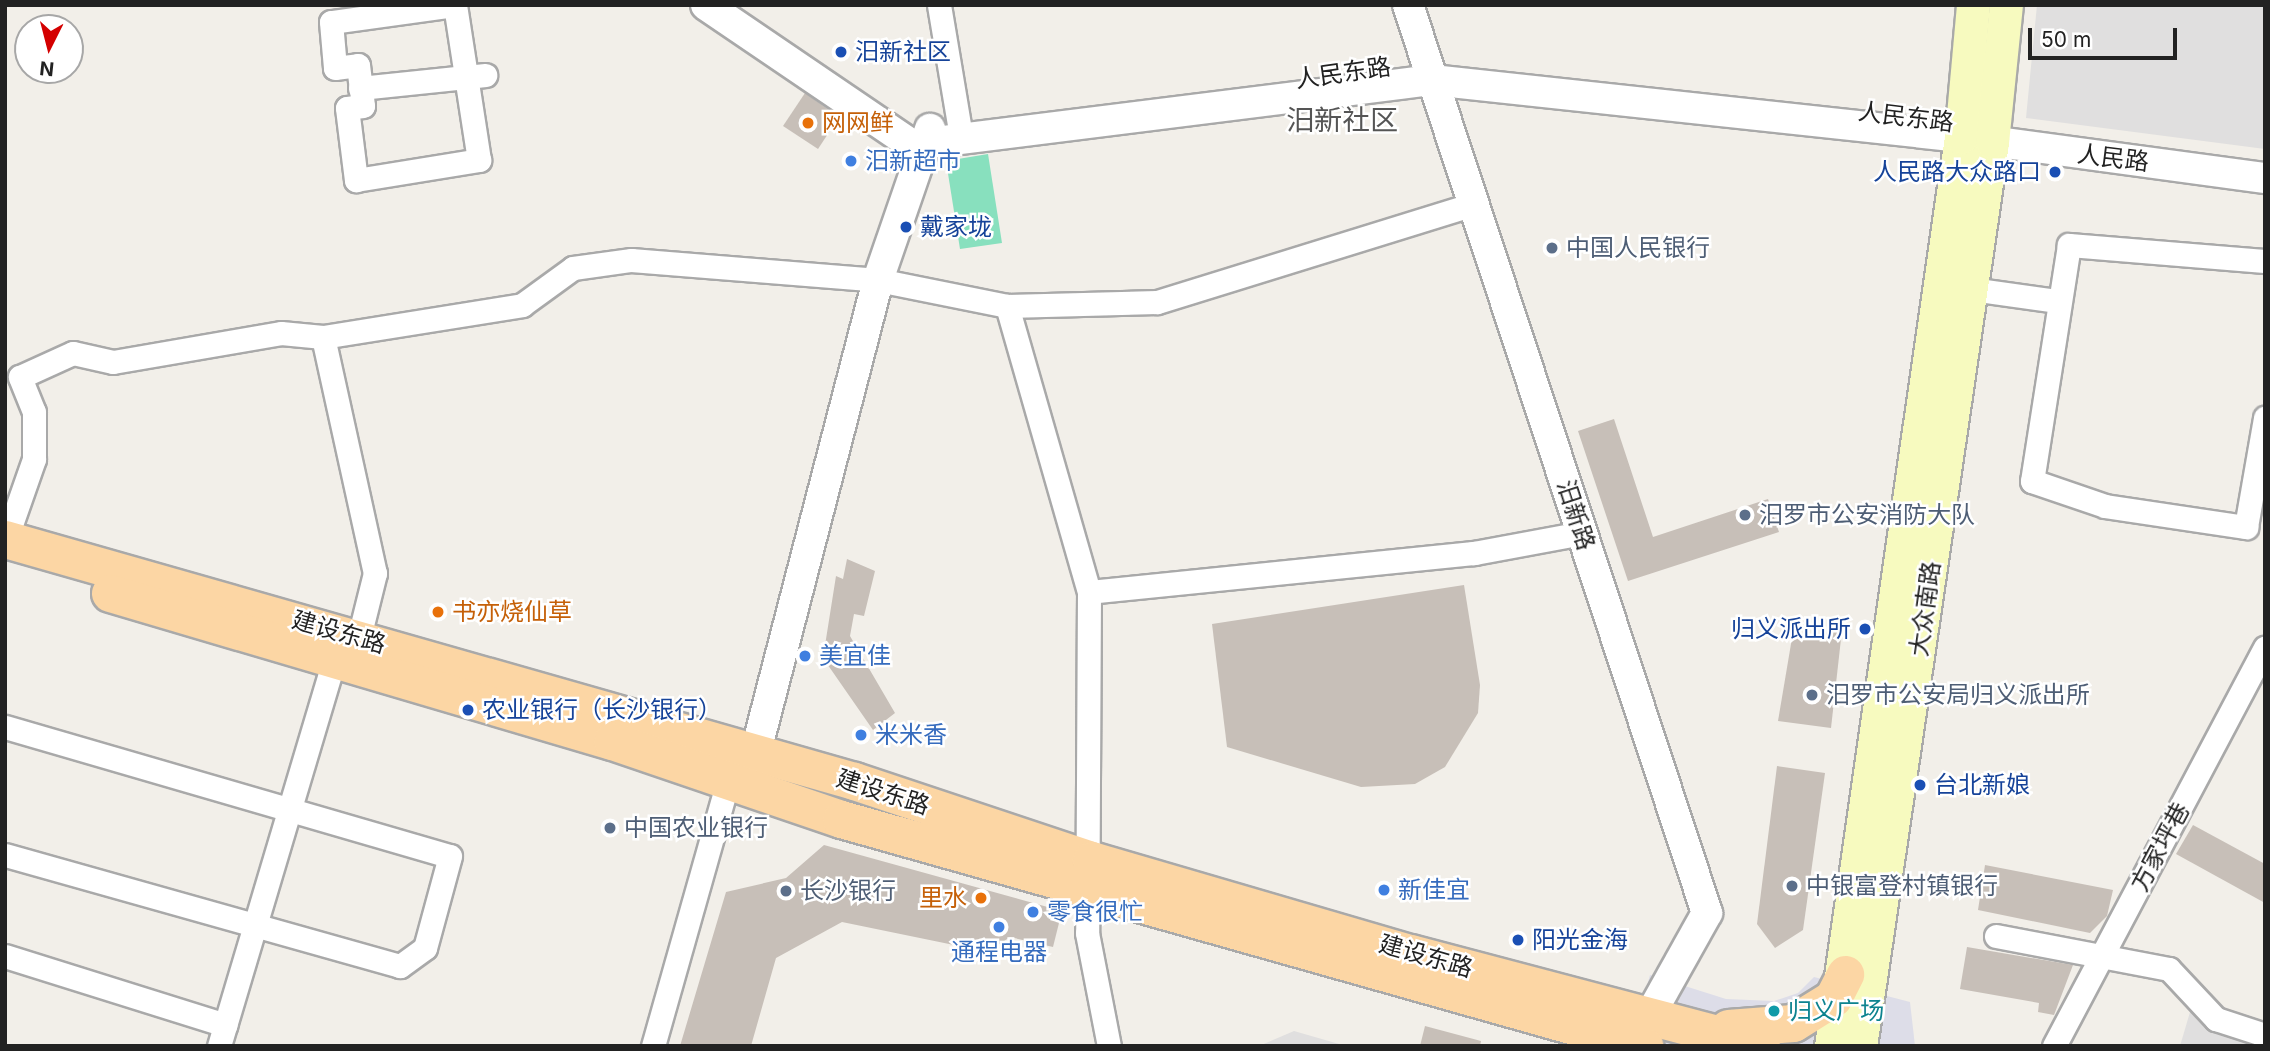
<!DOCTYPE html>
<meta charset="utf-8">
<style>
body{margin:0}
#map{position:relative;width:2270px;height:1051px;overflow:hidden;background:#f2efe9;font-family:Inter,"Noto Sans SC",sans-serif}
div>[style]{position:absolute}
.residential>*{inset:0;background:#e0dfdf}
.pitch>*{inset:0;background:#88e0be}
.plaza>*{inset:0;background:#dddde8}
.building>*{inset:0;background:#c7bfb8}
.roads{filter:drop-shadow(2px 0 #a9a9a9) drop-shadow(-2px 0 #a9a9a9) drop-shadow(0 2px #a9a9a9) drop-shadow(0 -2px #a9a9a9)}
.minor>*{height:23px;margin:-11.5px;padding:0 11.5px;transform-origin:11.5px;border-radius:11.5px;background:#fff}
.tertiary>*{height:30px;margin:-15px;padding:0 15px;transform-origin:15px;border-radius:15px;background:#fff}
.secondary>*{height:33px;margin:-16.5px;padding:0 16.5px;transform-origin:16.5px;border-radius:16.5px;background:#f7fabf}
.primary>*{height:37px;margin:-18.5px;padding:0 18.5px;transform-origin:18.5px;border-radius:18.5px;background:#fcd6a4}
.dots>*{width:19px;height:19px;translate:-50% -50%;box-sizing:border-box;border:4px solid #fff;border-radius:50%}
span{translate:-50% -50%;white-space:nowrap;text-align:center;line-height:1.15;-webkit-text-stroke:5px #fff;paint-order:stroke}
.transit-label{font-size:24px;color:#164399}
.left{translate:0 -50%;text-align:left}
.right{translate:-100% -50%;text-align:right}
.street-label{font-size:24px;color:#222}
.food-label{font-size:24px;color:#c56008}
.shop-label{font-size:24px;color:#366cbe}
.service-label{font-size:24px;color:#4e5e75}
.culture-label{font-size:24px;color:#0d838f}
.quarter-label{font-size:28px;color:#555}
.frame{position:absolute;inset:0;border:7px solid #222;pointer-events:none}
.north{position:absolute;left:14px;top:14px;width:70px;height:70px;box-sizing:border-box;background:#fff;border:2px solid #a7a7a7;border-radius:50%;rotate:186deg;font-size:19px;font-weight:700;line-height:28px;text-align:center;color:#222}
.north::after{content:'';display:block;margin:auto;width:24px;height:32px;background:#d40000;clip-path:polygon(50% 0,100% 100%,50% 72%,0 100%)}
.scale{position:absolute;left:2028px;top:28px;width:149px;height:32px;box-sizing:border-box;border:4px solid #222;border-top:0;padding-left:9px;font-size:21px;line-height:24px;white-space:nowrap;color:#222;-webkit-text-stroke:5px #fff;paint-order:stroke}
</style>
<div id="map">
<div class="residential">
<div style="clip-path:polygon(2037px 5px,2265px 5px,2265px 149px,2026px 118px)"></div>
<div style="clip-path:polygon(2193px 1002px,2265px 1046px,2180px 1046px)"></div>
<div style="clip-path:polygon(1294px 1031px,1346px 1046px,1259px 1046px)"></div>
</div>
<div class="pitch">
<div style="clip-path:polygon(988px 154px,1002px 243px,960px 249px,946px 161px)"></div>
</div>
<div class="plaza">
<div style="clip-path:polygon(1650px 975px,1726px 999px,1774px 1001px,1798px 993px,1814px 977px,1910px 1002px,1915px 1046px,1630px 1046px)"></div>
</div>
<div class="building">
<div style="clip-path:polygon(805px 93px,839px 117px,818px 149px,783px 126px)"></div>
<div style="clip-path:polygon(1614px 419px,1653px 537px,1768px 499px,1779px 532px,1628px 581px,1578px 431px)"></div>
<div style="clip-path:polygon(847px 559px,875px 571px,864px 616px,854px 614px,850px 636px,895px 713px,873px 730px,823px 658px,836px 576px,843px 579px)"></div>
<div style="clip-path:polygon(1464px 585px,1480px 685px,1478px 713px,1445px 767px,1415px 784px,1361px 787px,1227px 747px,1212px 624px)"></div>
<div style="clip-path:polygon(1842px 630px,1831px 728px,1778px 721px,1792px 638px)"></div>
<div style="clip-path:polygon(1777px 766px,1825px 773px,1803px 930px,1775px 948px,1757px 924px)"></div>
<div style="clip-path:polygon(2193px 825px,2265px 864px,2265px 903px,2176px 854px)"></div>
<div style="clip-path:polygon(824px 845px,1062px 911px,1053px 947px,1010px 937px,988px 952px,842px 922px,776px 958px,751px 1046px,680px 1046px,726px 892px,786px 878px)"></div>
<div style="clip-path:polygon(1985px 865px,2113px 890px,2107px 916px,2090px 933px,1978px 910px)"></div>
<div style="clip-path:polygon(1967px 947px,2073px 965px,2054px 1015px,2038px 1012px,2039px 1003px,1960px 989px)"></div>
<div style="clip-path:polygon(1425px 1026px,1481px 1041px,1480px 1046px,1420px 1046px)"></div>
</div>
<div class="roads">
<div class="minor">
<div style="left:454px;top:5px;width:124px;rotate:172.1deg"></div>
<div style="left:331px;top:22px;width:46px;rotate:85deg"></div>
<div style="left:335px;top:68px;width:23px;rotate:-7deg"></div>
<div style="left:358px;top:65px;width:41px;rotate:83deg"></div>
<div style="left:363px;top:106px;width:16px;rotate:173deg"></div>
<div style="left:347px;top:108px;width:73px;rotate:82.9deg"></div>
<div style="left:356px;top:180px;width:125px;rotate:-9.2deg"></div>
<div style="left:479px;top:160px;width:157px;rotate:-98.8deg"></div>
<div style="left:939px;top:5px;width:134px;rotate:80.5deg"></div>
<div style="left:360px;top:88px;width:126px;rotate:-5.9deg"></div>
<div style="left:2265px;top:261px;width:197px;rotate:-175.3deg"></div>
<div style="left:2069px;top:245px;width:239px;rotate:98.9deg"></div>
<div style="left:2032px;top:481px;width:77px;rotate:18.9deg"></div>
<div style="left:2105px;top:506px;width:143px;rotate:8.5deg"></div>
<div style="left:2246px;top:527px;width:111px;rotate:-80.1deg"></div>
<div style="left:1971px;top:289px;width:87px;rotate:7.9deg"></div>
<div style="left:1007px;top:306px;width:298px;rotate:74deg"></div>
<div style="left:1089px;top:592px;width:341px;rotate:90.3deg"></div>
<div style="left:1087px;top:933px;width:115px;rotate:79deg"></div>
<div style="left:323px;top:337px;width:242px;rotate:77.6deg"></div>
<div style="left:375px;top:573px;width:66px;rotate:104deg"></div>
<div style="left:6px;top:539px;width:85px;rotate:-70.7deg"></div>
<div style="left:34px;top:459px;width:47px;rotate:-90deg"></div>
<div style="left:34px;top:412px;width:38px;rotate:-112deg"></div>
<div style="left:20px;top:377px;width:58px;rotate:-24.4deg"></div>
<div style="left:73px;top:353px;width:41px;rotate:12.7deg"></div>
<div style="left:113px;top:362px;width:170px;rotate:-9.8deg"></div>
<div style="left:281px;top:333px;width:42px;rotate:5.4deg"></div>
<div style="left:323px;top:337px;width:202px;rotate:-9.1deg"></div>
<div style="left:522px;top:305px;width:63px;rotate:-36deg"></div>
<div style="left:573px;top:268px;width:59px;rotate:-7.9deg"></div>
<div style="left:631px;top:260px;width:248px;rotate:4.6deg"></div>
<div style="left:878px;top:280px;width:132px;rotate:11.4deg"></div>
<div style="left:1007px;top:306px;width:150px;rotate:-1.5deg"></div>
<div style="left:1157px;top:302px;width:331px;rotate:-17.2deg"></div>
<div style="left:1089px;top:592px;width:387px;rotate:-5.8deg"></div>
<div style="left:1474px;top:553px;width:110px;rotate:-10.5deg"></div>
<div style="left:5px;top:727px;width:463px;rotate:16.2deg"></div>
<div style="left:450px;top:856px;width:95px;rotate:105.2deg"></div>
<div style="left:425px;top:948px;width:31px;rotate:144deg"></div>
<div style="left:400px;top:966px;width:410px;rotate:-164.3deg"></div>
<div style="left:1996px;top:936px;width:176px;rotate:10.8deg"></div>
<div style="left:2169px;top:969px;width:69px;rotate:46.8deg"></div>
<div style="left:2216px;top:1019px;width:52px;rotate:18.1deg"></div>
<div style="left:5px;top:956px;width:231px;rotate:17.4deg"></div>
<div style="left:219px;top:1046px;width:400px;rotate:-73.4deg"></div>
<div style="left:653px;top:1046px;width:279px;rotate:-74.2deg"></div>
<div style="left:2054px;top:1046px;width:451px;rotate:-62.1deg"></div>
</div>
<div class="tertiary">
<div style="left:706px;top:5px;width:249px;rotate:34.2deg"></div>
<div style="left:912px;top:145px;width:524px;rotate:-7.13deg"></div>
<div style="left:1432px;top:80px;width:532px;rotate:6.15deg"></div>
<div style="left:1961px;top:137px;width:307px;rotate:7.7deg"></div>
<div style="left:1408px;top:5px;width:956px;rotate:71.77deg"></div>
<div style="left:1707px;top:913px;width:117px;rotate:119.2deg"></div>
<div style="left:750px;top:774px;width:510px;rotate:-75.47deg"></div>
<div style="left:878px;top:280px;width:160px;rotate:-71deg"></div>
</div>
<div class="secondary">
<div style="left:1831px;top:1046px;width:918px;rotate:-81.86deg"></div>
<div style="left:1961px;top:137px;width:133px;rotate:-84.8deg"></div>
<div style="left:1860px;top:1046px;width:914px;rotate:-81.69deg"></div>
<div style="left:1992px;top:142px;width:138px;rotate:-84.2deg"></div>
</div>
<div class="primary">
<div style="left:5px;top:539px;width:883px;rotate:15.91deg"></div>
<div style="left:854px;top:781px;width:250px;rotate:18.4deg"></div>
<div style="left:1091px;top:860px;width:332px;rotate:16.3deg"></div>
<div style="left:1410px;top:953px;width:363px;rotate:14.8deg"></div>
<div style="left:110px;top:593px;width:523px;rotate:16.43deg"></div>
<div style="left:612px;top:741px;width:242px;rotate:18.8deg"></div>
<div style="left:841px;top:819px;width:835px;rotate:15.77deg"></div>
<div style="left:1728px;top:1028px;width:65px;rotate:-4.4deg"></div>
<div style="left:1793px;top:1023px;width:47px;rotate:-32deg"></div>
<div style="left:1833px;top:998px;width:27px;rotate:-63deg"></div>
</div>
</div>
<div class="dots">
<div style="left:841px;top:52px;background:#1a4fb4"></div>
<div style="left:808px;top:123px;background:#e8710a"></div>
<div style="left:851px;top:161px;background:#3f7fe0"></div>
<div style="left:2055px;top:172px;background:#1a4fb4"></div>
<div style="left:906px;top:227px;background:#1a4fb4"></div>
<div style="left:1552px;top:248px;background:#5c6f8a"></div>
<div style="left:1745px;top:515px;background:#5c6f8a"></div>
<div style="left:438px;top:612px;background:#e8710a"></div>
<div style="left:1865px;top:629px;background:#1a4fb4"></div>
<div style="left:805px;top:656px;background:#3f7fe0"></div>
<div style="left:1812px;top:695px;background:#5c6f8a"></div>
<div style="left:468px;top:710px;background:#1a4fb4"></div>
<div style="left:861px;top:735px;background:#3f7fe0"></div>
<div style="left:1920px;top:785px;background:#1a4fb4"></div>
<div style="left:610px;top:828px;background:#5c6f8a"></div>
<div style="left:1792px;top:886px;background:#5c6f8a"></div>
<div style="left:1384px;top:890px;background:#3f7fe0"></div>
<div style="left:786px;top:891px;background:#5c6f8a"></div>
<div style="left:981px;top:898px;background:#e8710a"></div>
<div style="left:1033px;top:912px;background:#3f7fe0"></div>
<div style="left:999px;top:927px;background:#3f7fe0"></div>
<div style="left:1518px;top:940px;background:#1a4fb4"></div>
<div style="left:1774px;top:1011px;background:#0f9aa8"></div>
</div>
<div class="transit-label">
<span class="left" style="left:855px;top:52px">汨新社区</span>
<span class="right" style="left:2041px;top:172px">人民路大众路口</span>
<span class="left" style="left:920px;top:227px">戴家垅</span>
<span class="right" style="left:1851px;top:629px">归义派出所</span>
<span class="left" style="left:482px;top:710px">农业银行（长沙银行）</span>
<span class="left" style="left:1934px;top:785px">台北新娘</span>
<span class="left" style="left:1532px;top:940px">阳光金海</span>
</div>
<div class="street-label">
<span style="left:1343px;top:73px;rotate:-8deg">人民东路</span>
<span style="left:1906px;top:117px;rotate:7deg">人民东路</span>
<span style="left:2113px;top:158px;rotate:7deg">人民路</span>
<span style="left:1576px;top:515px;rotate:72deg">汨新路</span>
<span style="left:1925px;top:609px;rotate:-82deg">大众南路</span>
<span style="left:339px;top:632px;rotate:16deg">建设东路</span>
<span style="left:883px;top:792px;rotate:18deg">建设东路</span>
<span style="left:2160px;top:847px;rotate:-62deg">方家坪巷</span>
<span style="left:1426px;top:956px;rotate:16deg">建设东路</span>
</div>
<div class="food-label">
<span class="left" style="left:822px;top:123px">网网鲜</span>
<span class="left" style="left:452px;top:612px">书亦烧仙草</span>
<span class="right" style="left:967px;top:898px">里水</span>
</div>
<div class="shop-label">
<span class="left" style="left:865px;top:161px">汨新超市</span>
<span class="left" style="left:819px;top:656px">美宜佳</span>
<span class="left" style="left:875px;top:735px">米米香</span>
<span class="left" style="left:1398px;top:890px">新佳宜</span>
<span class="left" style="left:1047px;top:912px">零食很忙</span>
<span style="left:999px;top:952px">通程电器</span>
</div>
<div class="service-label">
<span class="left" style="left:1566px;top:248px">中国人民银行</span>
<span class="left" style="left:1759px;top:515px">汨罗市公安消防大队</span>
<span class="left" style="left:1826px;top:695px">汨罗市公安局归义派出所</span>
<span class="left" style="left:624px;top:828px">中国农业银行</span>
<span class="left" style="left:1806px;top:886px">中银富登村镇银行</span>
<span class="left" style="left:800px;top:891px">长沙银行</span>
</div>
<div class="culture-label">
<span class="left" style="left:1788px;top:1011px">归义广场</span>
</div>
<div class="quarter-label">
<span style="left:1342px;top:120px">汨新社区</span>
</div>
<div class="frame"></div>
<div class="north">N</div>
<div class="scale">50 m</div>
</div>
